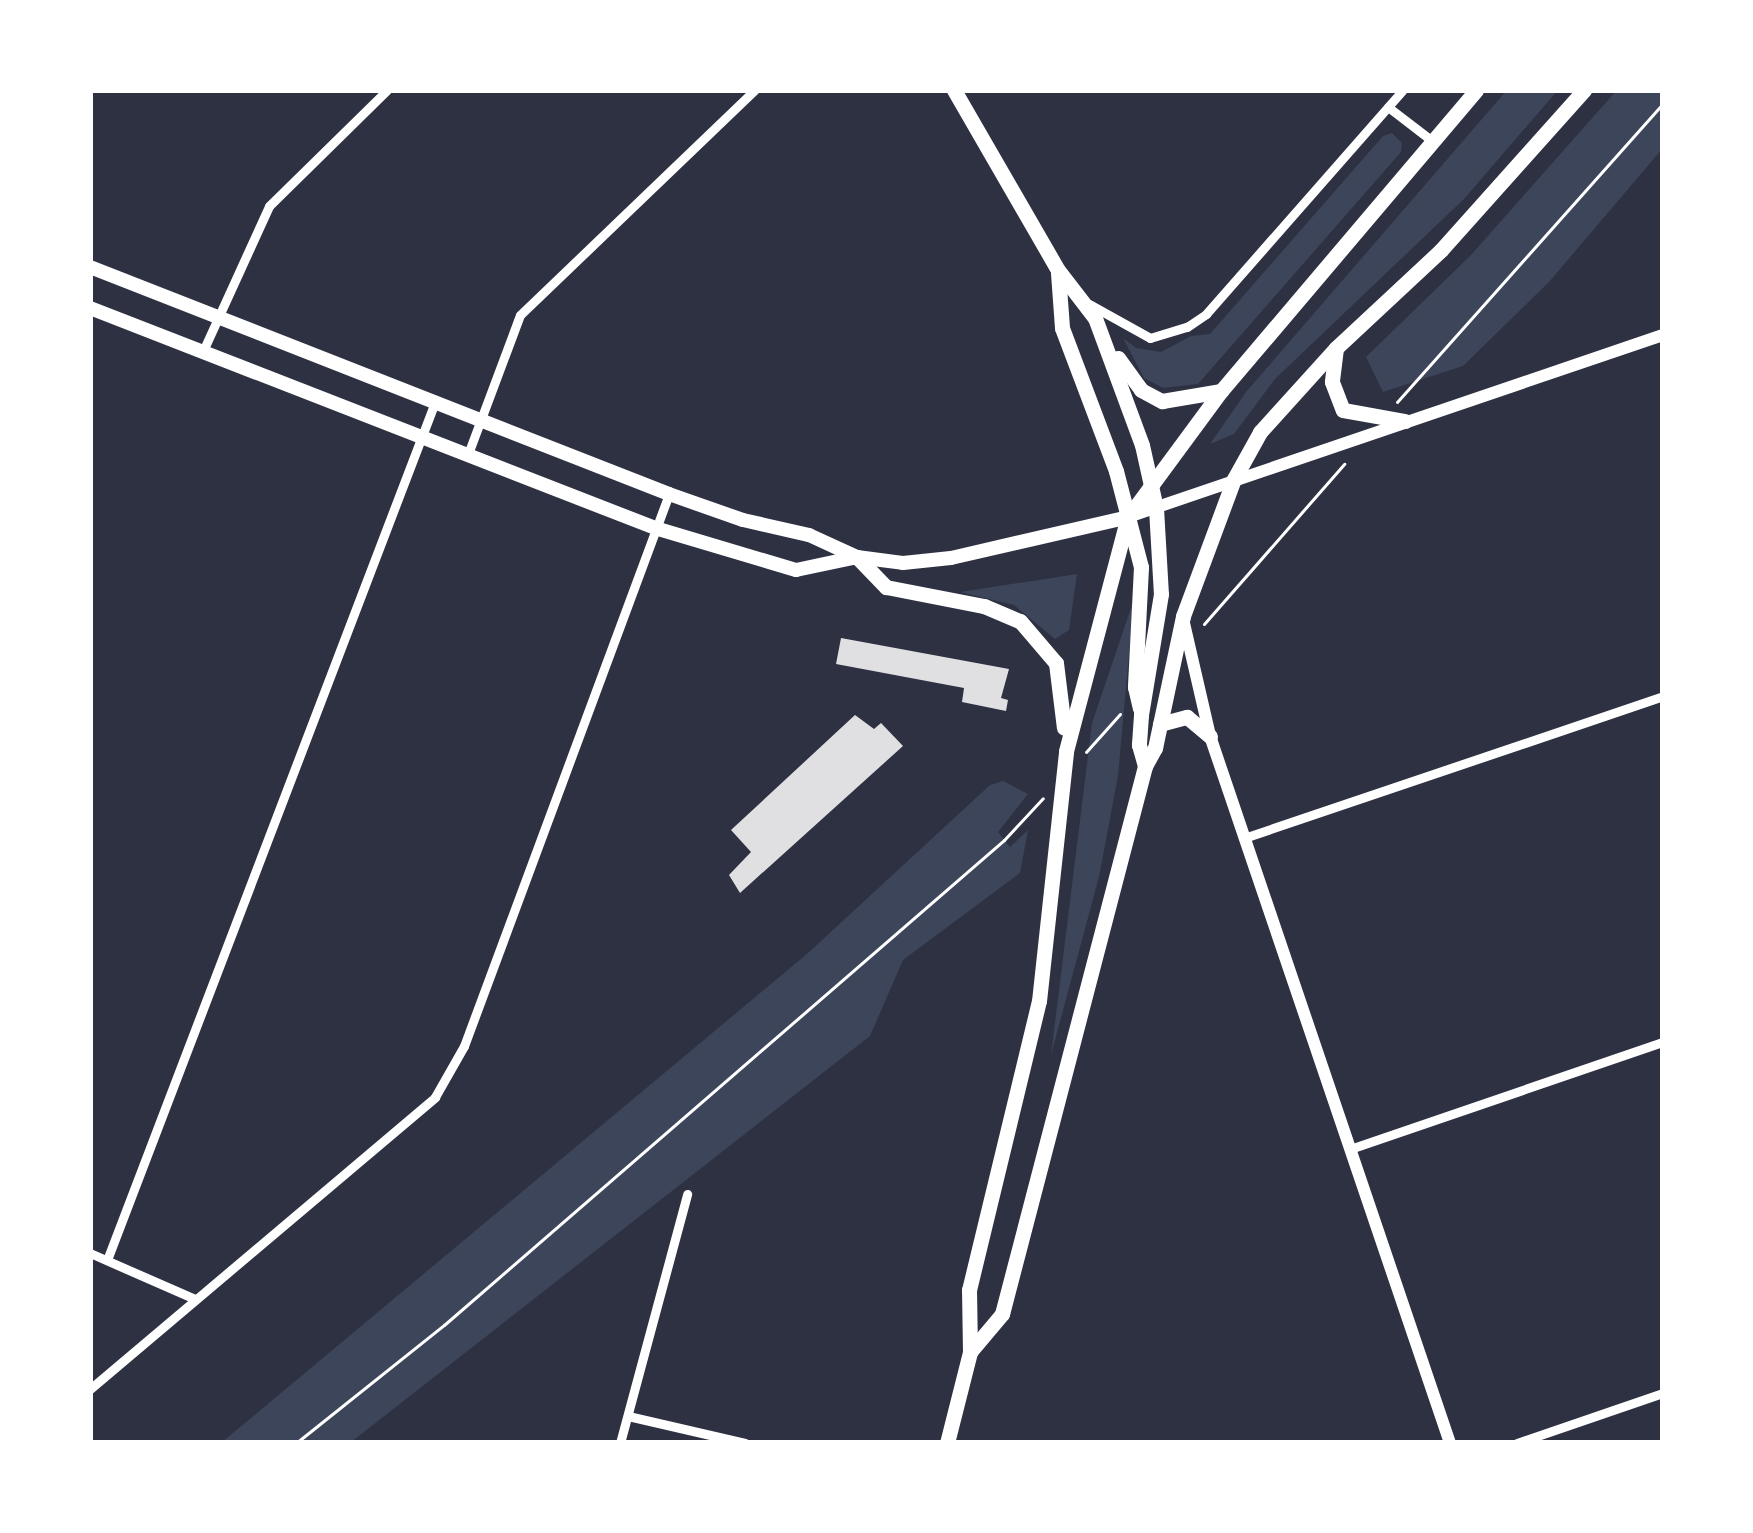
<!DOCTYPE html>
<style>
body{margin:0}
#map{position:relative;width:1753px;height:1533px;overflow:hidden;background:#2d3142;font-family:"Fira Sans Condensed",sans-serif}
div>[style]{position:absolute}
.green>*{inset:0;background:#3c4559}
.building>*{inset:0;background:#e0e0e3}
.path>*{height:3px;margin:-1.5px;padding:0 1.5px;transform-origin:1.5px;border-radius:1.5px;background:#fff}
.minor>*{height:9px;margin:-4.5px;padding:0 4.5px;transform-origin:4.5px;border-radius:4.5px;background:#fff}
.tertiary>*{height:12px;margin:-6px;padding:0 6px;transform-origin:6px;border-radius:6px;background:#fff}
.secondary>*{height:14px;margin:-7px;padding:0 7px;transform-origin:7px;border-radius:7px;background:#fff}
.primary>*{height:15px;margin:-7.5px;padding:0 7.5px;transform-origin:7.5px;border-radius:7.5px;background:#fff}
span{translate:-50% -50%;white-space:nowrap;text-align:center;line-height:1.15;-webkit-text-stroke:9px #fff;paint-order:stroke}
.frame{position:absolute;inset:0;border:93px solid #fff;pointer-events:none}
</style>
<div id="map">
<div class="green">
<div style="clip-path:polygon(1507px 90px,1558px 90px,1464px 199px,1275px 379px,1234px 434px,1210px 444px,1246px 392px)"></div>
<div style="clip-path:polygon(1617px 90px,1663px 90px,1663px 148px,1549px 282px,1463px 366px,1383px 392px,1366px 357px,1471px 255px)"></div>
<div style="clip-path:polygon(1392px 133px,1402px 143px,1401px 152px,1198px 384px,1163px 388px,1144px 378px,1123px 338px,1136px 348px,1161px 352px,1191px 336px,1210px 334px,1383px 136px)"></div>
<div style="clip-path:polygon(1077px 574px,1069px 630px,1055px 639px,1014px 605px,960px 592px)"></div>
<div style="clip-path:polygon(1134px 599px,1118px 776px,1099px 877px,1051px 1055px,1092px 723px)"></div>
<div style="clip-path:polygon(1003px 781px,1028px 794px,998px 832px,1010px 847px,1028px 830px,1020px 873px,903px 960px,870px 1036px,350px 1443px,221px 1443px,808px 953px,990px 785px)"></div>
</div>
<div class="building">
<div style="clip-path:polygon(841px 638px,1009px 669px,1001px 698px,1008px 700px,1006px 711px,962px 702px,964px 688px,836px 664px)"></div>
<div style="clip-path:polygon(855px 715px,874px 729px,881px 723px,903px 746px,740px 893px,729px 875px,751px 852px,731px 830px)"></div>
</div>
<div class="path">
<div style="left:1397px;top:402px;width:400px;rotate:-48.3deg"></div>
<div style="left:1204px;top:624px;width:213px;rotate:-48.8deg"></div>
<div style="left:1086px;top:752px;width:51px;rotate:-48.2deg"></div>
<div style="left:296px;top:1443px;width:189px;rotate:-38.6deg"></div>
<div style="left:444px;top:1325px;width:741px;rotate:-40.89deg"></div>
<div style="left:1004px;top:840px;width:57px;rotate:-47.1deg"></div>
</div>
<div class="minor">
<div style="left:1388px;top:107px;width:54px;rotate:37.5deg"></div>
<div style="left:1089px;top:304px;width:70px;rotate:29.1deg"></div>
<div style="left:1150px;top:338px;width:39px;rotate:-17deg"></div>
<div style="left:1187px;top:327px;width:23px;rotate:-34deg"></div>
<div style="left:1206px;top:314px;width:298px;rotate:-48.7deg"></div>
<div style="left:203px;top:351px;width:159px;rotate:-65.5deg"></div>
<div style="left:269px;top:206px;width:165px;rotate:-44.5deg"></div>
<div style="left:468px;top:454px;width:148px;rotate:-69.5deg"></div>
<div style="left:520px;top:315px;width:325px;rotate:-43.8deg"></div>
<div style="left:1244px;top:838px;width:442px;rotate:-18.7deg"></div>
<div style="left:1350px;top:1149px;width:331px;rotate:-18.9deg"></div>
<div style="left:90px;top:1253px;width:115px;rotate:23.7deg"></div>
<div style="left:107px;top:1260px;width:919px;rotate:-69.08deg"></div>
<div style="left:90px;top:1389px;width:452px;rotate:-40.2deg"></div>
<div style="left:435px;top:1097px;width:59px;rotate:-60.4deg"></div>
<div style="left:464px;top:1046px;width:589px;rotate:-69.63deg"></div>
<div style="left:628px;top:1416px;width:120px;rotate:13deg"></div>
<div style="left:620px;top:1443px;width:258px;rotate:-74.9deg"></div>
<div style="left:1517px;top:1443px;width:154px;rotate:-18.9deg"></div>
</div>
<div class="tertiary">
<div style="left:1128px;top:517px;width:565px;rotate:-18.79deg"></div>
<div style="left:1184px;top:623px;width:116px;rotate:77deg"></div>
<div style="left:1210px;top:736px;width:747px;rotate:71.25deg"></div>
</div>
<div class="secondary">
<div style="left:90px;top:267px;width:622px;rotate:21.41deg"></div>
<div style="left:669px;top:494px;width:78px;rotate:19.4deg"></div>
<div style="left:743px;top:520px;width:68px;rotate:12.8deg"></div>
<div style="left:809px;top:535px;width:53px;rotate:24.6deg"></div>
<div style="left:857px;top:557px;width:46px;rotate:7.4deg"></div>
<div style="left:903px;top:563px;width:48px;rotate:-5.9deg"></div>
<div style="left:951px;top:558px;width:182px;rotate:-13deg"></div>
<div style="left:90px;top:308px;width:606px;rotate:21.27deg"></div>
<div style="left:655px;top:528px;width:147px;rotate:16.6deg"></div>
<div style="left:796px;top:570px;width:62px;rotate:-12deg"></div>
</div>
<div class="primary">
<div style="left:954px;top:90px;width:208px;rotate:60deg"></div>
<div style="left:1058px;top:270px;width:61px;rotate:52.4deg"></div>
<div style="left:1095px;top:318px;width:135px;rotate:69.7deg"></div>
<div style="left:1142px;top:445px;width:65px;rotate:77.5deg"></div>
<div style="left:1156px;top:508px;width:86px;rotate:86.7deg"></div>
<div style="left:1161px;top:594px;width:123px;rotate:99.4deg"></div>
<div style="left:1141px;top:715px;width:30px;rotate:94deg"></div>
<div style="left:1139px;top:745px;width:22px;rotate:74deg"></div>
<div style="left:1058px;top:273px;width:55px;rotate:85.8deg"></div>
<div style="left:1062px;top:328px;width:153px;rotate:69.3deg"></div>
<div style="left:1116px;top:471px;width:99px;rotate:75.4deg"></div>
<div style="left:1141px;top:567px;width:120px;rotate:92.9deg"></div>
<div style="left:1135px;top:687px;width:22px;rotate:77deg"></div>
<div style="left:1336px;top:348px;width:34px;rotate:97deg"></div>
<div style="left:1332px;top:382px;width:30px;rotate:69deg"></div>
<div style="left:1343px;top:410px;width:63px;rotate:10.1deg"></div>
<div style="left:1118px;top:358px;width:39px;rotate:54deg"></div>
<div style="left:1141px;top:390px;width:24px;rotate:28deg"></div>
<div style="left:1162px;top:401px;width:60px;rotate:-9.6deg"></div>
<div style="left:857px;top:557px;width:42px;rotate:46deg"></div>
<div style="left:886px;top:587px;width:100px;rotate:11deg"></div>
<div style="left:984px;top:606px;width:39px;rotate:23deg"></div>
<div style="left:1020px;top:621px;width:55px;rotate:49.4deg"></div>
<div style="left:1056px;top:663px;width:65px;rotate:83deg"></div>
<div style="left:1160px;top:724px;width:28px;rotate:-15deg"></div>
<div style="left:1187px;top:717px;width:30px;rotate:40deg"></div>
<div style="left:970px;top:1352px;width:50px;rotate:-49.9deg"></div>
<div style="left:1002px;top:1314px;width:566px;rotate:-75.37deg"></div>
<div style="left:1145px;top:766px;width:21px;rotate:-61deg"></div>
<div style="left:1155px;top:748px;width:135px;rotate:-78deg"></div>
<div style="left:1183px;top:616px;width:146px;rotate:-69.6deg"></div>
<div style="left:1234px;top:479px;width:54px;rotate:-61deg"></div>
<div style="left:1260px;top:432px;width:113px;rotate:-47.9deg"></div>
<div style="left:1336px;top:348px;width:144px;rotate:-43deg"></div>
<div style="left:1441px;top:250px;width:215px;rotate:-48.2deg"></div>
<div style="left:947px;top:1443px;width:94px;rotate:-75.8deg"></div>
<div style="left:970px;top:1352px;width:62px;rotate:-90.9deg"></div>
<div style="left:969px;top:1290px;width:297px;rotate:-76.4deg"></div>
<div style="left:1039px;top:1001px;width:251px;rotate:-83.8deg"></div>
<div style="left:1066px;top:751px;width:242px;rotate:-75.2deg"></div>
<div style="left:1128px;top:517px;width:157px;rotate:-53.6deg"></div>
<div style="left:1221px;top:391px;width:394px;rotate:-49.7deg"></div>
</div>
<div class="frame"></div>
</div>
